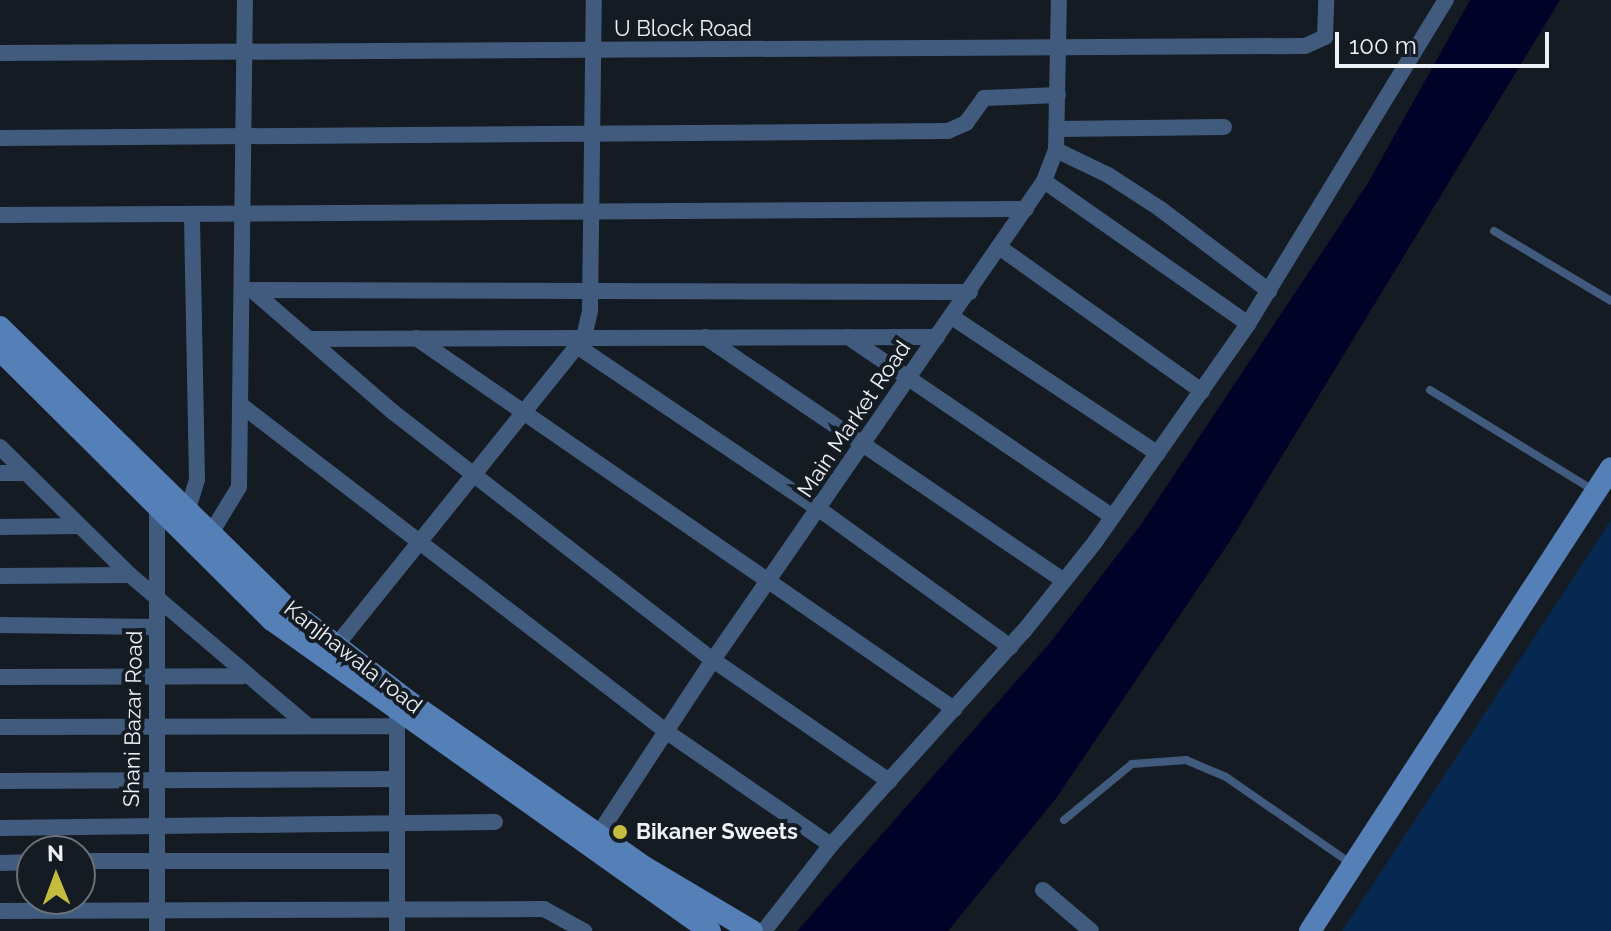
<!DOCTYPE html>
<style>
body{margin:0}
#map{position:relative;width:1611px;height:931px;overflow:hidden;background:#151b23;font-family:Raleway,sans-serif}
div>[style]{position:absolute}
.green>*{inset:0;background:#062851}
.water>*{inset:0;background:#000228}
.lane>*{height:8px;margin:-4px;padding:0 4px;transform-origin:4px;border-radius:4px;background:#415b7e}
.street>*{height:16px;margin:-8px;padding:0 8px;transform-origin:8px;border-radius:8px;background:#415b7e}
.secondary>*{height:22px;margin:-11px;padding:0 11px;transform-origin:11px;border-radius:11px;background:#557fb7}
.dots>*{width:22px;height:22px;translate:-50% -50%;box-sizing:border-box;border:4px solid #151b23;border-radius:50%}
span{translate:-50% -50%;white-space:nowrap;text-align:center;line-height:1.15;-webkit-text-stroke:8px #151b23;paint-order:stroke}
.street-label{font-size:22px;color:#eef2f8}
.poi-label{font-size:22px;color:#eef2f8;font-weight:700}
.left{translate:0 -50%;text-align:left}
.north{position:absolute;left:16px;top:835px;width:80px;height:80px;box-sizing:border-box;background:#151b23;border:2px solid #6c7178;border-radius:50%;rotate:359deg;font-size:22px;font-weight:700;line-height:32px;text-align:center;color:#eef2f8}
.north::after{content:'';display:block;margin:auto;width:28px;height:36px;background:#c4bc3e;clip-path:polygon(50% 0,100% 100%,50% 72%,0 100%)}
.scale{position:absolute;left:1335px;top:32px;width:214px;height:36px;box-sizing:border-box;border:4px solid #eef2f8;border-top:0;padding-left:10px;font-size:24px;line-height:28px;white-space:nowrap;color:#eef2f8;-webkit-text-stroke:6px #151b23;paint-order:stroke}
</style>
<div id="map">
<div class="green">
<div style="clip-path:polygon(1611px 520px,1611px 931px,1342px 931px,1419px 814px)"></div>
</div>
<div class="water">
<div style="clip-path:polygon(1470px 0,1560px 0,1232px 538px,1057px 797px,948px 931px,797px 931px,1049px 644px,1142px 523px,1368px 183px)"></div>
</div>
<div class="lane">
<div style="left:1494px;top:231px;width:136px;rotate:30.9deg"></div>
<div style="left:1430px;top:390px;width:191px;rotate:31.5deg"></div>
<div style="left:1064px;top:820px;width:88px;rotate:-39.5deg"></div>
<div style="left:1132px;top:764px;width:54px;rotate:-4.2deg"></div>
<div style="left:1186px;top:760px;width:43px;rotate:23deg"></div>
<div style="left:1226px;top:777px;width:155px;rotate:34.7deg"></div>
</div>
<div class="street">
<div style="left:0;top:53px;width:1305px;rotate:-0.31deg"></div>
<div style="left:1305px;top:46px;width:22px;rotate:-24deg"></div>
<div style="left:1325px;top:37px;width:37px;rotate:-88deg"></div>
<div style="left:1057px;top:129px;width:167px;rotate:-0.7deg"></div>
<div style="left:0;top:138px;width:948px;rotate:-0.42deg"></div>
<div style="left:948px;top:131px;width:20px;rotate:-24deg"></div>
<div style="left:966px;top:123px;width:31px;rotate:-54deg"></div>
<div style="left:984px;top:98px;width:74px;rotate:-2.3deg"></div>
<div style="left:1056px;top:150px;width:58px;rotate:25.7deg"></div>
<div style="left:1108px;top:175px;width:61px;rotate:32.9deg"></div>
<div style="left:1159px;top:208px;width:138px;rotate:37deg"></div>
<div style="left:1044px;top:181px;width:249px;rotate:35deg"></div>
<div style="left:0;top:215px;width:1026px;rotate:-0.34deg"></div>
<div style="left:999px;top:247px;width:249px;rotate:35.4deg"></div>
<div style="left:251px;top:290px;width:719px;rotate:0.16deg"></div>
<div style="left:252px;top:290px;width:186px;rotate:40.9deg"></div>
<div style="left:393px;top:412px;width:405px;rotate:37.8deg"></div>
<div style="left:713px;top:660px;width:214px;rotate:34.5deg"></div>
<div style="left:952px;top:317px;width:247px;rotate:33.6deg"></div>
<div style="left:705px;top:337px;width:434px;rotate:34.2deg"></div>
<div style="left:848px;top:337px;width:320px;rotate:34.2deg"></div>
<div style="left:416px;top:338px;width:654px;rotate:34.59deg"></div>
<div style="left:309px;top:339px;width:628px;rotate:-0.18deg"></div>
<div style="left:577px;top:346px;width:292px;rotate:34deg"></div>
<div style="left:819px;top:509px;width:236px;rotate:35.8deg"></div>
<div style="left:241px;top:405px;width:537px;rotate:37.51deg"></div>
<div style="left:667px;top:732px;width:199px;rotate:34.6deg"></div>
<div style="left:0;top:447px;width:182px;rotate:44.6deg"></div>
<div style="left:130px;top:575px;width:233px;rotate:40.3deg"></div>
<div style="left:0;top:473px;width:25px"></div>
<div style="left:188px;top:509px;width:31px;rotate:-73deg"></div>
<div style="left:197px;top:479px;width:264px;rotate:-91.1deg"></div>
<div style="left:0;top:527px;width:79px;rotate:-0.7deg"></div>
<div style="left:211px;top:533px;width:54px;rotate:-58.7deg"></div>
<div style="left:239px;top:487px;width:487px;rotate:-89.3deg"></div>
<div style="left:0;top:576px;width:130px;rotate:-0.4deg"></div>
<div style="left:0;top:625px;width:156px;rotate:0.7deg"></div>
<div style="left:331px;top:652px;width:404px;rotate:-51.2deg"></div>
<div style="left:584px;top:337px;width:28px;rotate:-77deg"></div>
<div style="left:590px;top:310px;width:310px;rotate:-89.3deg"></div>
<div style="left:0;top:677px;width:243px;rotate:-0.2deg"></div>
<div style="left:397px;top:717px;width:214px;rotate:90deg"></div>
<div style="left:0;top:727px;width:397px;rotate:-0.1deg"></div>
<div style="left:0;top:781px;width:396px;rotate:-0.3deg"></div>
<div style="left:0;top:828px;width:495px;rotate:-0.7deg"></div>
<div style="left:594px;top:841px;width:217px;rotate:-56.7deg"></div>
<div style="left:713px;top:660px;width:582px;rotate:-55.35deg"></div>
<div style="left:1044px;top:181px;width:33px;rotate:-69deg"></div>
<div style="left:1056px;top:150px;width:150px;rotate:-88.9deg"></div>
<div style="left:80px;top:861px;width:314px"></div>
<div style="left:0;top:863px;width:32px;rotate:-2deg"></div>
<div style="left:1043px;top:890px;width:63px;rotate:40.5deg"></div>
<div style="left:0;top:911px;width:544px;rotate:-0.21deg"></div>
<div style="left:544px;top:909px;width:46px;rotate:28.8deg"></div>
<div style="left:157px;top:931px;width:423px;rotate:-90deg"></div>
<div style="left:157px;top:508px;width:7px;rotate:-45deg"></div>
<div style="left:764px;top:931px;width:109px;rotate:-52.1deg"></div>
<div style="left:831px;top:845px;width:288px;rotate:-48deg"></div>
<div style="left:1024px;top:631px;width:114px;rotate:-51.4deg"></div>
<div style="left:1095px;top:542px;width:266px;rotate:-54.9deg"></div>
<div style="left:1248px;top:324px;width:380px;rotate:-58.6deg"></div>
</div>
<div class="secondary">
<div style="left:0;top:327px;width:399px;rotate:44.4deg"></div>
<div style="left:285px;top:606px;width:155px;rotate:37.7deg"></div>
<div style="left:408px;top:701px;width:291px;rotate:35.1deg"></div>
<div style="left:646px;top:868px;width:123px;rotate:30.7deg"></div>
<div style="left:0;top:350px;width:383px;rotate:44.8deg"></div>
<div style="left:272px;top:620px;width:537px;rotate:35.38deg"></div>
<div style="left:1310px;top:931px;width:552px;rotate:-56.97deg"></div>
</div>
<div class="dots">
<div style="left:620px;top:832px;background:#c4bc3e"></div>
</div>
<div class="street-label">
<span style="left:683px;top:29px">U Block Road</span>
<span style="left:854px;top:419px;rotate:-56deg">Main Market Road</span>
<span style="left:353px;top:657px;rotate:38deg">Kanjhawala road</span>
<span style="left:133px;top:719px;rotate:-89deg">Shani Bazar Road</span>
</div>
<div class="poi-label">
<span class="left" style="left:636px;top:832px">Bikaner Sweets</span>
</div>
<div class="north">N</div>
<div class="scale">100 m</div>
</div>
